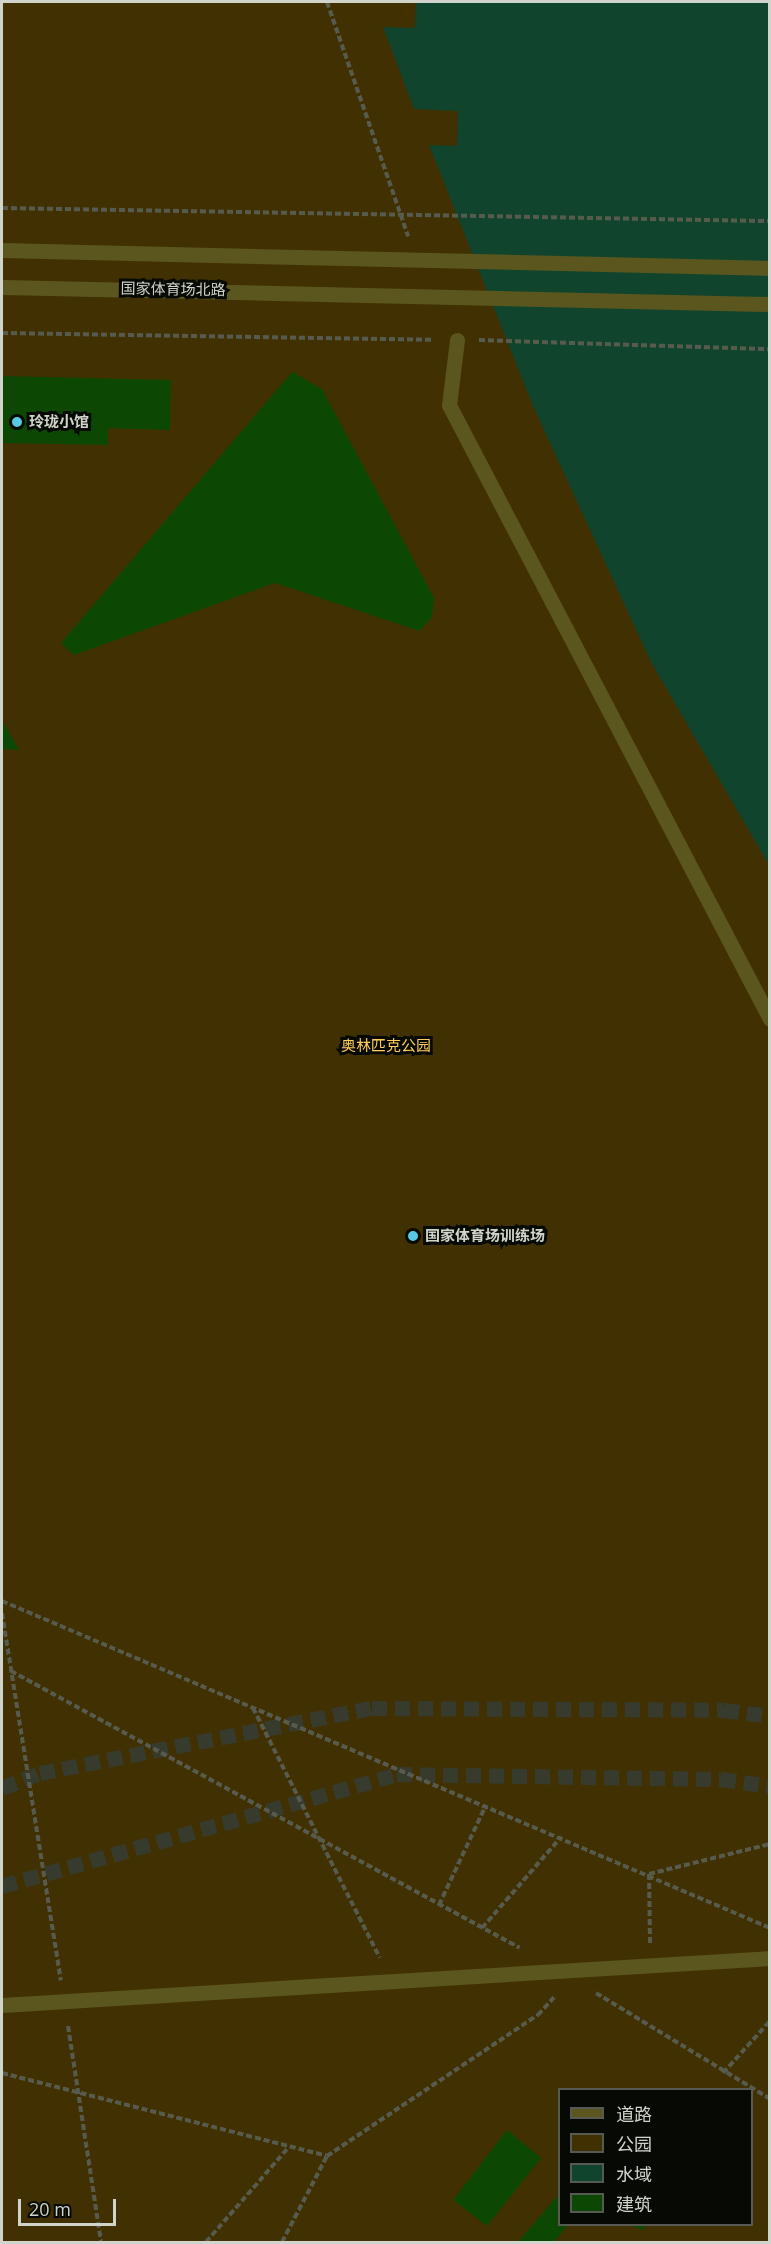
<!DOCTYPE html>
<meta charset="utf-8">
<style>
body{margin:0}
#map{position:relative;width:771px;height:2244px;overflow:hidden;background:#1b2011;font-family:"Open Sans","Noto Sans SC",sans-serif}
div>[style]{position:absolute}
.green>*{inset:0;background:#413002}
.water>*{inset:0;background:#11442d}
.building>*{inset:0;background:#0c4804}
.secondary-tunnel>*{height:15px;margin-top:-7.5px;transform-origin:0;background:repeating-linear-gradient(90deg,#363b2d 0 15px,transparent 0 23px)}
.path>*{height:4px;margin-top:-2px;transform-origin:0;background:repeating-linear-gradient(90deg,#565b4d 0 6px,transparent 0 9px)}
.pedestrian>*{height:15px;margin:-7.5px;padding:0 7.5px;transform-origin:7.5px;border-radius:7.5px;background:#5b561d}
.tertiary>*{height:15px;margin:-7.5px;padding:0 7.5px;transform-origin:7.5px;border-radius:7.5px;background:#5b561d}
.dots>*{width:16px;height:16px;translate:-50% -50%;box-sizing:border-box;border:3px solid #070904;border-radius:50%}
span{translate:-50% -50%;white-space:nowrap;text-align:center;line-height:1.15;-webkit-text-stroke:6px #070904;paint-order:stroke}
.street-label{font-size:15px;color:#d0d4ca}
.poi-label{font-size:15px;color:#d0d4ca;font-weight:700}
.left{translate:0 -50%;text-align:left}
.park-label{font-size:15px;color:#fecd5a}
.frame{position:absolute;inset:0;border:3px solid #d0d4ca;pointer-events:none}
.legend{position:absolute;left:558px;top:2088px;width:195px;height:138px;box-sizing:border-box;background:#070904;border:2px solid #575a53;margin:0;padding:8px 10px;list-style:none;font-size:18px;color:#d0d4ca}
.legend li{display:flex;align-items:center;gap:12px;height:30px}
.legend b{width:30px;border:2px solid #575a53}
.scale{position:absolute;left:18px;top:2199px;width:98px;height:27px;box-sizing:border-box;border:3px solid #d0d4ca;border-top:0;padding-left:8px;font-size:18px;line-height:21px;white-space:nowrap;color:#d0d4ca;-webkit-text-stroke:4px #070904;paint-order:stroke}
</style>
<div id="map">
<div class="green">
<div style="clip-path:polygon(evenodd,2px 2px,769px 2px,769px 2242px,2px 2242px,2px 2px,560px 2090px,752px 2090px,752px 2224px,560px 2224px,560px 2090px)"></div>
</div>
<div class="water">
<div style="clip-path:polygon(416px 2px,769px 2px,769px 865px,651px 662px,533px 406px,429px 145px,457px 146px,458px 111px,414px 109px,383px 27px,415px 28px)"></div>
</div>
<div class="building">
<div style="clip-path:polygon(292px 372px,322px 389px,434px 598px,432px 617px,419px 631px,275px 583px,74px 655px,61px 643px)"></div>
<div style="clip-path:polygon(2px 376px,171px 380px,170px 430px,108px 428px,108px 445px,2px 443px)"></div>
<div style="clip-path:polygon(2px 720px,19px 750px,2px 749px)"></div>
<div style="clip-path:polygon(507px 2130px,541px 2158px,487px 2226px,453px 2200px)"></div>
<div style="clip-path:polygon(560px 2193px,560px 2224px,569px 2224px,554px 2242px,518px 2242px)"></div>
<div style="clip-path:polygon(626px 2224px,646px 2224px,644px 2230px)"></div>
</div>
<div class="secondary-tunnel">
<div style="left:2px;top:1788px;width:41px;rotate:-21.5deg"></div>
<div style="left:40px;top:1773px;width:338px;rotate:-11.1deg"></div>
<div style="left:372px;top:1708px;width:352px;rotate:0.3deg"></div>
<div style="left:724px;top:1710px;width:46px;rotate:7.4deg"></div>
<div style="left:2px;top:1886px;width:411px;rotate:-15.8deg"></div>
<div style="left:397px;top:1774px;width:324px;rotate:0.9deg"></div>
<div style="left:721px;top:1779px;width:49px;rotate:8.1deg"></div>
</div>
<div class="path">
<div style="left:327px;top:2px;width:248px;rotate:70.9deg"></div>
<div style="left:2px;top:208px;width:768px;rotate:0.97deg"></div>
<div style="left:2px;top:333px;width:431px;rotate:0.9deg"></div>
<div style="left:479px;top:340px;width:291px;rotate:1.8deg"></div>
<div style="left:2px;top:1601px;width:835px;rotate:23.06deg"></div>
<div style="left:2px;top:1613px;width:372px;rotate:80.9deg"></div>
<div style="left:11px;top:1671px;width:579px;rotate:28.56deg"></div>
<div style="left:253px;top:1708px;width:280px;rotate:63.1deg"></div>
<div style="left:439px;top:1905px;width:110px;rotate:-64.8deg"></div>
<div style="left:482px;top:1928px;width:121px;rotate:-49deg"></div>
<div style="left:650px;top:1943px;width:69px;rotate:-90.8deg"></div>
<div style="left:649px;top:1874px;width:125px;rotate:-13.9deg"></div>
<div style="left:596px;top:1993px;width:204px;rotate:31.3deg"></div>
<div style="left:68px;top:2026px;width:219px;rotate:81.3deg"></div>
<div style="left:2px;top:2073px;width:335px;rotate:14.3deg"></div>
<div style="left:327px;top:2156px;width:254px;rotate:-33.8deg"></div>
<div style="left:538px;top:2015px;width:27px;rotate:-48deg"></div>
<div style="left:723px;top:2073px;width:70px;rotate:-47.9deg"></div>
<div style="left:206px;top:2242px;width:126px;rotate:-48.9deg"></div>
<div style="left:282px;top:2242px;width:97px;rotate:-62.4deg"></div>
</div>
<div class="pedestrian">
<div style="left:457px;top:340px;width:65px;rotate:97deg"></div>
<div style="left:449px;top:405px;width:693px;rotate:62.4deg"></div>
<div style="left:2px;top:2005px;width:769px;rotate:-3.5deg"></div>
</div>
<div class="tertiary">
<div style="left:2px;top:250px;width:768px;rotate:1.34deg"></div>
<div style="left:2px;top:287px;width:768px;rotate:1.27deg"></div>
</div>
<div class="dots">
<div style="left:17px;top:422px;background:#57c9e3"></div>
<div style="left:413px;top:1236px;background:#57c9e3"></div>
</div>
<div class="street-label">
<span style="left:173px;top:289px;rotate:1deg">国家体育场北路</span>
</div>
<div class="poi-label">
<span class="left" style="left:29px;top:422px">玲珑小馆</span>
<span class="left" style="left:425px;top:1236px">国家体育场训练场</span>
</div>
<div class="park-label">
<span style="left:386px;top:1046px">奥林匹克公园</span>
</div>
<div class="frame"></div>
<ul class="legend">
<li><b style="height:8px;background:#5b561d"></b>道路</li>
<li><b style="height:16px;background:#413002"></b>公园</li>
<li><b style="height:16px;background:#11442d"></b>水域</li>
<li><b style="height:16px;background:#0c4804"></b>建筑</li>
</ul>
<div class="scale">20 m</div>
</div>
